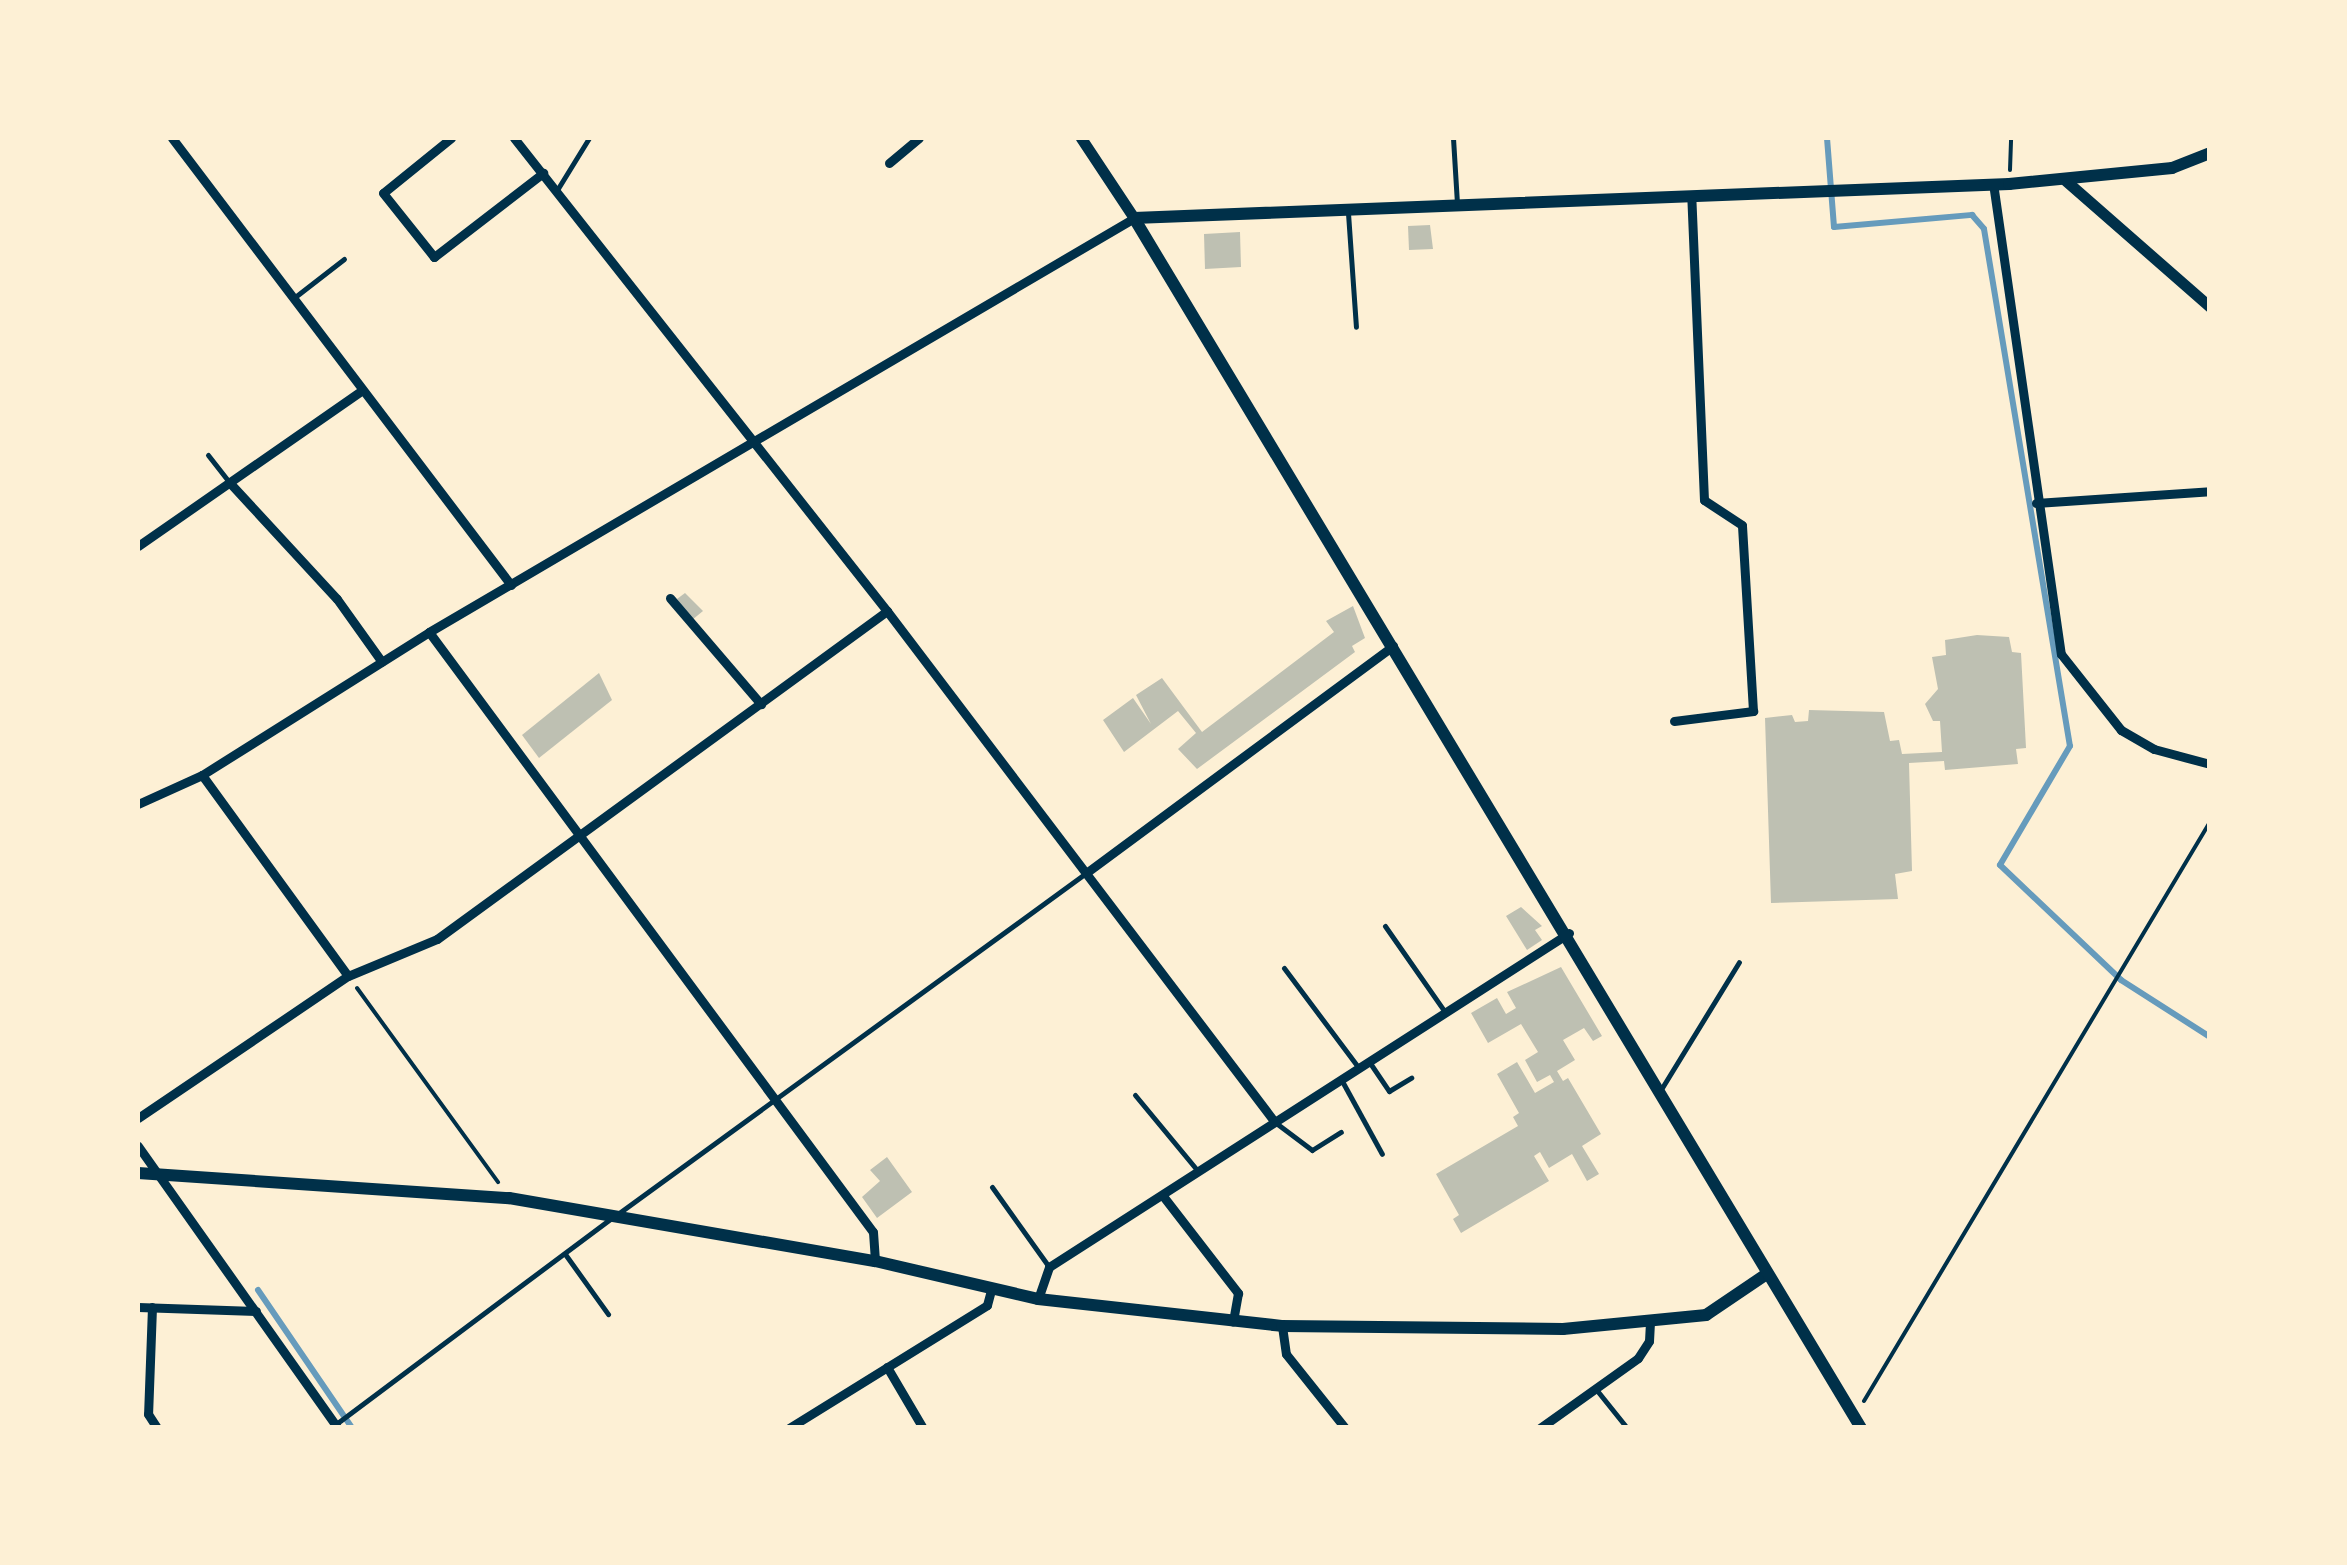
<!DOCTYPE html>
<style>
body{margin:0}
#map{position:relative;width:2347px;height:1565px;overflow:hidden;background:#fdf0d5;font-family:Barlow,sans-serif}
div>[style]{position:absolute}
.stream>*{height:6px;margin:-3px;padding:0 3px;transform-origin:3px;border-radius:3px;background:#669bbc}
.building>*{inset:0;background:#bec0b2}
.path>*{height:4px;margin:-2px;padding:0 2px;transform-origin:2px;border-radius:2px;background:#003049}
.service>*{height:5px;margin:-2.5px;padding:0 2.5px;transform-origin:2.5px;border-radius:2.5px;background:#003049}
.minor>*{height:9px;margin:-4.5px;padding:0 4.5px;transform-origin:4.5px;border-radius:4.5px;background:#003049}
.tertiary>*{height:11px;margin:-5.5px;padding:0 5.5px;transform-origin:5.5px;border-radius:5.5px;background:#003049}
.secondary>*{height:12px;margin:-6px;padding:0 6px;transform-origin:6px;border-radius:6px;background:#003049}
span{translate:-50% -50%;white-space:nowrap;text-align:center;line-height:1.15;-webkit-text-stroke:8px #fdf0d5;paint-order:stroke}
.frame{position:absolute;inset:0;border:140px solid #fdf0d5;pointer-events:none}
</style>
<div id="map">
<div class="stream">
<div style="left:1827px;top:138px;width:89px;rotate:85.5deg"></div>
<div style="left:1834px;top:227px;width:139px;rotate:-5deg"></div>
<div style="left:1972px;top:215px;width:18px;rotate:49deg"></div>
<div style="left:1984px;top:229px;width:524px;rotate:80.56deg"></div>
<div style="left:2070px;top:746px;width:138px;rotate:120.5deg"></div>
<div style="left:2000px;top:865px;width:167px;rotate:43.5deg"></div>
<div style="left:2121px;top:980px;width:106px;rotate:32.6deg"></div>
<div style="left:258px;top:1290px;width:167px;rotate:55.7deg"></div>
</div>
<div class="building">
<div style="clip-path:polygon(1430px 225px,1433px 249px,1409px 250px,1408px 226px)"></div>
<div style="clip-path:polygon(1240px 232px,1241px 267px,1205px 269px,1204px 234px)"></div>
<div style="clip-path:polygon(685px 593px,703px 611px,692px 620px,677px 599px)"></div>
<div style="clip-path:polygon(1353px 606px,1365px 638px,1352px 646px,1355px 652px,1197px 769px,1178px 749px,1196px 733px,1178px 711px,1124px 752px,1103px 720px,1133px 698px,1151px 724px,1136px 695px,1162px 678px,1202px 732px,1334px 632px,1326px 621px)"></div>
<div style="clip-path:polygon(1977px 635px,2009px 637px,2012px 652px,2021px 653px,2026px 748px,2016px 749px,2018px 764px,1945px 770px,1944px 761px,1909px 763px,1912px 871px,1895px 874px,1898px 899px,1771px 903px,1765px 718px,1792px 715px,1795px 722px,1808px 721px,1809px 710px,1884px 712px,1890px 741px,1899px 740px,1902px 754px,1942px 752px,1940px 721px,1933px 721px,1925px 704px,1938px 689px,1932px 657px,1946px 655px,1945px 640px)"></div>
<div style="clip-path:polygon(599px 673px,612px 700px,539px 758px,522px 735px)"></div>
<div style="clip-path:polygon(1521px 907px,1542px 926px,1535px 930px,1542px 940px,1527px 950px,1506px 916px)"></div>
<div style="clip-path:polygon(1561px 967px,1602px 1036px,1593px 1041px,1584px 1028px,1563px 1040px,1575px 1060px,1557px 1071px,1563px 1081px,1568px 1078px,1601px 1134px,1582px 1146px,1599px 1174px,1587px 1181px,1572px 1154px,1549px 1168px,1540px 1152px,1534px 1156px,1549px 1181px,1461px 1233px,1453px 1219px,1459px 1215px,1436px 1174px,1518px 1126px,1513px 1117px,1519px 1113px,1497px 1074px,1517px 1062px,1535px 1093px,1554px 1082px,1550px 1075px,1537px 1082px,1525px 1060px,1538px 1052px,1521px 1024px,1488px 1043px,1471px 1013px,1497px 998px,1506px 1014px,1516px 1008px,1507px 992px)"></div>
<div style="clip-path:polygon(887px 1157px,912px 1192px,877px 1218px,862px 1197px,880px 1181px,870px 1170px)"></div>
</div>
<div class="path">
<div style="left:2010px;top:170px;width:32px;rotate:-88deg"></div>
<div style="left:357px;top:988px;width:240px;rotate:54deg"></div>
<div style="left:1864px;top:1401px;width:675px;rotate:-59.14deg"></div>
</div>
<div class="service">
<div style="left:1453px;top:138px;width:66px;rotate:86.5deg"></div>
<div style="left:557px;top:190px;width:61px;rotate:-58.4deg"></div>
<div style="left:1348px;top:213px;width:114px;rotate:86deg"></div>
<div style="left:295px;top:297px;width:62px;rotate:-37.8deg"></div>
<div style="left:208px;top:455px;width:34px;rotate:52deg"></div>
<div style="left:1385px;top:926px;width:105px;rotate:55.1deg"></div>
<div style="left:1284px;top:968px;width:124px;rotate:53.2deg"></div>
<div style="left:1370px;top:1063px;width:34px;rotate:56deg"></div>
<div style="left:1389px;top:1091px;width:26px;rotate:-31deg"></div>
<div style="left:1342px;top:1081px;width:83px;rotate:61.3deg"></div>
<div style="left:1660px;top:1091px;width:151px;rotate:-58.5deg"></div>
<div style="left:1135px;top:1095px;width:97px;rotate:50.4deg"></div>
<div style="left:1276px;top:1123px;width:45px;rotate:36.9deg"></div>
<div style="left:1312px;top:1150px;width:34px;rotate:-32deg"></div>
<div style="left:992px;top:1187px;width:98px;rotate:54.5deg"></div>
<div style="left:619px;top:1213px;width:578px;rotate:-36.06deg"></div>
<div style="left:565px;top:1254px;width:74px;rotate:54.4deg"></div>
<div style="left:1595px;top:1388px;width:51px;rotate:51.3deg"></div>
<div style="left:336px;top:1424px;width:342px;rotate:-36.8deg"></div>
</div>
<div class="minor">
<div style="left:172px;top:138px;width:561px;rotate:52.82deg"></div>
<div style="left:451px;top:138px;width:87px;rotate:141deg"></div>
<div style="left:383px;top:193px;width:82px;rotate:51.4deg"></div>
<div style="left:434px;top:257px;width:138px;rotate:-37.6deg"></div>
<div style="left:514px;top:138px;width:602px;rotate:51.74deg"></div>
<div style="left:887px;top:611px;width:640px;rotate:52.81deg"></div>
<div style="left:889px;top:163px;width:39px;rotate:-40deg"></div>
<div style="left:1993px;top:183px;width:476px;rotate:81.8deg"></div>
<div style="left:2061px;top:654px;width:97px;rotate:51.7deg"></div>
<div style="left:2121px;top:730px;width:38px;rotate:30deg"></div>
<div style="left:2154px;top:749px;width:58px;rotate:15deg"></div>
<div style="left:229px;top:482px;width:159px;rotate:47.3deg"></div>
<div style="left:337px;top:599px;width:77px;rotate:54.5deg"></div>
<div style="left:2036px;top:503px;width:174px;rotate:-3.9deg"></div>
<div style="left:138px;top:546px;width:272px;rotate:-34.8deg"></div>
<div style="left:670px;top:598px;width:140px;rotate:49.4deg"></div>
<div style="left:429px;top:632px;width:746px;rotate:53.5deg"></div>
<div style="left:873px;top:1232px;width:29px;rotate:86deg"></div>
<div style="left:1674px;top:721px;width:80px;rotate:-7.2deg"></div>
<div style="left:1753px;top:711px;width:186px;rotate:-93.4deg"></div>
<div style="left:1742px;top:525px;width:45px;rotate:-146.7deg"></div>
<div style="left:1704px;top:500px;width:304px;rotate:-92.4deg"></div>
<div style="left:202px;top:775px;width:248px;rotate:54deg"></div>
<div style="left:138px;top:804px;width:70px;rotate:-24.4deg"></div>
<div style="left:202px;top:775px;width:268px;rotate:-32.2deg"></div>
<div style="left:429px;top:632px;width:818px;rotate:-30.42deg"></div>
<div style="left:1086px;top:873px;width:382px;rotate:-36.5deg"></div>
<div style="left:138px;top:1118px;width:254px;rotate:-34.1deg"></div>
<div style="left:348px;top:976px;width:96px;rotate:-22.6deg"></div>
<div style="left:437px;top:939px;width:557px;rotate:-36.09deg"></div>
<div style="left:138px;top:1146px;width:346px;rotate:54.7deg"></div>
<div style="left:1163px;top:1196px;width:123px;rotate:52.3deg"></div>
<div style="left:1238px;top:1293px;width:29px;rotate:100deg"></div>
<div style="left:1038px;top:1299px;width:34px;rotate:-71deg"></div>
<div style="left:1049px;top:1267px;width:618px;rotate:-32.71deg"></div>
<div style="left:138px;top:1307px;width:118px;rotate:1.9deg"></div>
<div style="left:152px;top:1307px;width:107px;rotate:92.1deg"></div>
<div style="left:148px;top:1414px;width:17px;rotate:57deg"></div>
<div style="left:1282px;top:1326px;width:28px;rotate:82deg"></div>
<div style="left:1286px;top:1354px;width:95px;rotate:51.4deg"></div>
<div style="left:887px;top:1367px;width:71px;rotate:59.5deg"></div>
<div style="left:789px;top:1428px;width:233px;rotate:-31.8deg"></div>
<div style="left:987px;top:1305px;width:16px;rotate:-75deg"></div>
<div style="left:1540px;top:1428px;width:120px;rotate:-35.5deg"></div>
<div style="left:1638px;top:1358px;width:20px;rotate:-57deg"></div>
<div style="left:1649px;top:1341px;width:22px;rotate:-87deg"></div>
</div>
<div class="tertiary">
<div style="left:1081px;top:138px;width:96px;rotate:56.5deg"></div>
<div style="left:2065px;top:180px;width:193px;rotate:41.2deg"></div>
</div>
<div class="secondary">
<div style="left:138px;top:1173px;width:372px;rotate:3.9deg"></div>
<div style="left:509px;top:1198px;width:371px;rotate:9.8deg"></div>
<div style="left:875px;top:1261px;width:167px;rotate:13.1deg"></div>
<div style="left:1038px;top:1299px;width:245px;rotate:6.3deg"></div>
<div style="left:1282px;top:1326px;width:281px;rotate:0.6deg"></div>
<div style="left:1563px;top:1329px;width:144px;rotate:-5.6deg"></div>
<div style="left:1706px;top:1315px;width:71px;rotate:-34.1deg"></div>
<div style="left:1861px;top:1428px;width:1412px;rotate:-121deg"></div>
<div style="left:1134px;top:218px;width:876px;rotate:-2.23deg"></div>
<div style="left:2009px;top:184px;width:164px;rotate:-5.6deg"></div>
<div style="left:2172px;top:168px;width:41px;rotate:-21.5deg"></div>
</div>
<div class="frame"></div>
</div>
